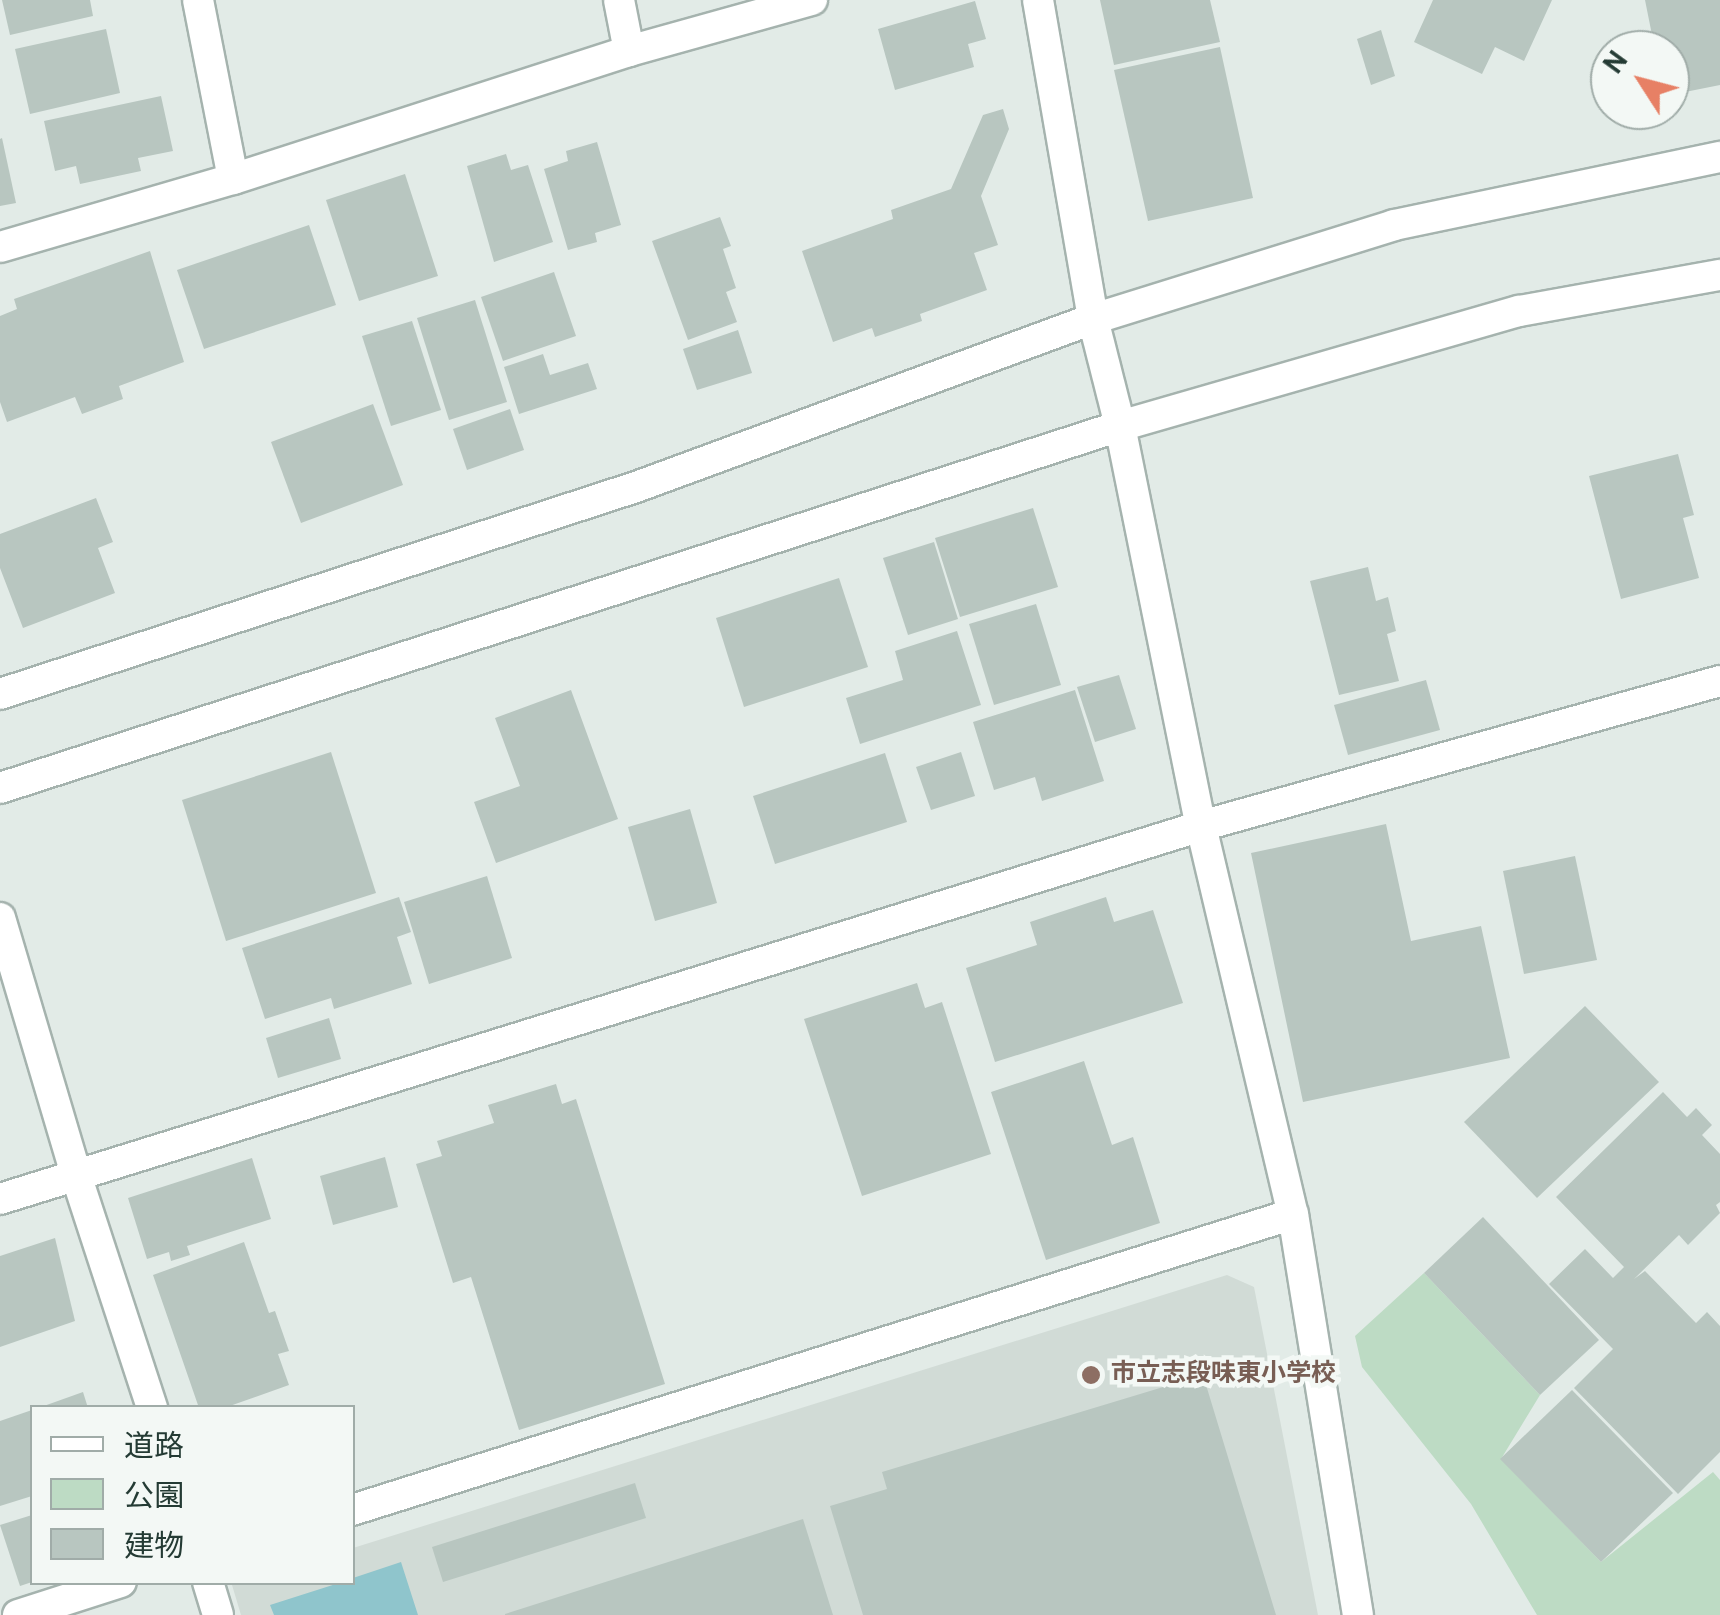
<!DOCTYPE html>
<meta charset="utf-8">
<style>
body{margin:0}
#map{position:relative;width:1720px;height:1615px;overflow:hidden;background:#e2ebe7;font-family:Overpass,"Noto Sans JP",sans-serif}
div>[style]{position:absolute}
.built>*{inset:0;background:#d1dbd6}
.green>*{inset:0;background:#bddbc4}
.water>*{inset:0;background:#8fc5cc}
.building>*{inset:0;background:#b8c6c0}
.roads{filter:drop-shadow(2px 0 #a5b3ae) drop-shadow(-2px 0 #a5b3ae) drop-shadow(0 2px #a5b3ae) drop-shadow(0 -2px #a5b3ae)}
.service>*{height:30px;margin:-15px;padding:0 15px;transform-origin:15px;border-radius:15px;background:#fff}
.minor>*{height:30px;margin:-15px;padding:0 15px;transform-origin:15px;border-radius:15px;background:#fff}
.tertiary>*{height:30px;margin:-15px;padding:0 15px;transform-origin:15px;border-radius:15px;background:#fff}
.dots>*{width:28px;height:28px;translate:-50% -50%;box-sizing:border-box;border:5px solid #f3f8f5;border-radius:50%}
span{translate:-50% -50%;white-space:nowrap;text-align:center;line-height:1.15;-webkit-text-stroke:9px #f3f8f5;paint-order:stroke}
.education-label{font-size:25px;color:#785e54;font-weight:700}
.left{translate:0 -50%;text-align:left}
.legend{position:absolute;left:30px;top:1405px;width:325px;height:180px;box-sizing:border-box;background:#f3f8f5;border:2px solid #a0aca8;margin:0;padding:12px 18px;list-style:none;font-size:30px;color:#243b34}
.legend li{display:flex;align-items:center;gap:20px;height:50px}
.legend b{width:50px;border:2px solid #a0aca8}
.north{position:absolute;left:1590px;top:30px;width:100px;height:100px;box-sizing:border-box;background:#f3f8f5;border:2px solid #a0aca8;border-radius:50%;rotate:306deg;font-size:28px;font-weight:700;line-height:40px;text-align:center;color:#243b34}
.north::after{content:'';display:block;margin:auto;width:35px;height:45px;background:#e78065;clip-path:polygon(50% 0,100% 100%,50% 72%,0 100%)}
</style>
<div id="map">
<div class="built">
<div style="clip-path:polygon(1227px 1275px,1254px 1287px,1318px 1615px,241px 1615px,232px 1585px,352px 1582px,353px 1548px)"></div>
</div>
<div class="green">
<div style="clip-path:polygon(1424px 1273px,1540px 1395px,1501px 1459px,1601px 1562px,1713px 1472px,1720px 1480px,1720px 1615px,1537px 1615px,1471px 1504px,1362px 1367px,1355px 1336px)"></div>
</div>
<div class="water">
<div style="clip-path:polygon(401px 1562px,418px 1615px,274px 1615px,270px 1605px,339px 1583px,352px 1582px,353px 1578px)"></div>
</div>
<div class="building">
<div style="clip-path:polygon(2px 0,90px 0,93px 16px,10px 35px)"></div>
<div style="clip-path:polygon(1100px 0,1210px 0,1220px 42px,1114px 65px)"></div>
<div style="clip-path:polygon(1433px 0,1552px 0,1524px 61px,1495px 47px,1482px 74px,1414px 42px)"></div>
<div style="clip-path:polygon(1645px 0,1720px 0,1720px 85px,1670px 95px,1670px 50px,1655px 50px)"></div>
<div style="clip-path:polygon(975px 1px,986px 39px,968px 44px,974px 67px,895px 90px,878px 29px)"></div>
<div style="clip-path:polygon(106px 29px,120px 93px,30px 114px,15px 49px)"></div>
<div style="clip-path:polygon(1381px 30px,1395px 76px,1371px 85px,1357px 39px)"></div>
<div style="clip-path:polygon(1220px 47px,1253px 198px,1148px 221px,1114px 70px)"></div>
<div style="clip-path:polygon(161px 96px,173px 151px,138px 158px,141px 171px,80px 184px,76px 166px,55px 171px,44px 121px)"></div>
<div style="clip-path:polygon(1003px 109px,1009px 129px,981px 196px,998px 245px,974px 253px,987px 290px,920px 314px,922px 321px,875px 337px,872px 328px,833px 342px,802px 251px,893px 219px,891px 210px,951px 189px,983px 115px)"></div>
<div style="clip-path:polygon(2px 138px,16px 203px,0 206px,0 139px)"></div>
<div style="clip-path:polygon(597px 142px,621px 225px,595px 233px,597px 242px,568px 250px,544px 169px,568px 161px,566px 151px)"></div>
<div style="clip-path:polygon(506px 154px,511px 170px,528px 165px,553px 242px,494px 262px,467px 166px)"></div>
<div style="clip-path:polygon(405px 174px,438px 276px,359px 301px,326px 200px)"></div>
<div style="clip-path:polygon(720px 217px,731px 246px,723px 249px,736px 288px,726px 292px,737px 322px,688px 340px,652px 241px)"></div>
<div style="clip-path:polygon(309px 225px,336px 305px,204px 349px,177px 270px)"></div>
<div style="clip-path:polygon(150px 251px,184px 362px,119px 386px,123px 399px,82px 414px,75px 397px,7px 422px,0 402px,0 316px,17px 309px,14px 299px)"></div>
<div style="clip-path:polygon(554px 272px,576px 336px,503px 361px,481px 297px)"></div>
<div style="clip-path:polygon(475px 300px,507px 402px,449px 420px,417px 318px)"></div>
<div style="clip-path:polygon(412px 321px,441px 410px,391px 426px,362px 336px)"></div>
<div style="clip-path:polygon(738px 330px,752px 373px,697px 390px,683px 349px)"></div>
<div style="clip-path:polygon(543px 354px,550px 375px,588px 363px,597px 389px,519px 414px,504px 367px)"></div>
<div style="clip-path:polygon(373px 404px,403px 485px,301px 523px,271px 442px)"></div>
<div style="clip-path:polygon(510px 409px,524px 450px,467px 470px,453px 429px)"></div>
<div style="clip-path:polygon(1678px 454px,1694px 515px,1683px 518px,1699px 578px,1621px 599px,1589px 476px)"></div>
<div style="clip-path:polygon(96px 498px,113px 542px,98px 548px,115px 593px,23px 628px,0 568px,0 534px)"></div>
<div style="clip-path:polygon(1033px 508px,1058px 587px,960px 617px,935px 538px)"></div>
<div style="clip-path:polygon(934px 542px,958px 619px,908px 635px,883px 558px)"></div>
<div style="clip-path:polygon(1368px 567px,1376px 601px,1388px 597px,1396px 631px,1387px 634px,1399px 681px,1339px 695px,1310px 581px)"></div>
<div style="clip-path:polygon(839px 578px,868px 667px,744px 707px,716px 618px)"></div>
<div style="clip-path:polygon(1036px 604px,1061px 685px,994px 705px,969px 624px)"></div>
<div style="clip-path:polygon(957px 631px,981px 705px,860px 744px,846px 698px,903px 680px,895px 651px)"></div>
<div style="clip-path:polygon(1119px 675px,1136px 729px,1095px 742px,1077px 687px)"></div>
<div style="clip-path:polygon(1426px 680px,1440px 730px,1348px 755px,1334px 705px)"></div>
<div style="clip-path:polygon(571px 690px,618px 819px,496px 863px,474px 802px,520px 786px,495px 718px)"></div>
<div style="clip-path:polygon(1075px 690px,1104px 781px,1042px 801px,1035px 777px,994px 790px,973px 722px)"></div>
<div style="clip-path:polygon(331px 752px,376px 893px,226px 941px,182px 800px)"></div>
<div style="clip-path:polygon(961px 752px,975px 796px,931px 810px,916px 767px)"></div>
<div style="clip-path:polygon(885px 753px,907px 822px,775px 864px,753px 796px)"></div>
<div style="clip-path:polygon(690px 809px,717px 903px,655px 921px,628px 827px)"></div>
<div style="clip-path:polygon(1386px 824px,1411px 941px,1481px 926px,1510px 1058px,1303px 1102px,1251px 853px)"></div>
<div style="clip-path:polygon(1575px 856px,1597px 960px,1524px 974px,1503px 871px)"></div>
<div style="clip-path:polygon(487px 876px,512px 958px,429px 984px,404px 902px)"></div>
<div style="clip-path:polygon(399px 897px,411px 932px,397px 937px,412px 984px,334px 1009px,331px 998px,265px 1019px,242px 948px)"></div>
<div style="clip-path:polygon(1106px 897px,1114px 922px,1153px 910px,1183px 1003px,995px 1062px,966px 968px,1037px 945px,1030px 922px)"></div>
<div style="clip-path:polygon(917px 983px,925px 1008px,942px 1002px,991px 1154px,862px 1196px,804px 1019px)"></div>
<div style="clip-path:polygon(1585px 1006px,1659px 1082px,1537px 1198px,1464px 1122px)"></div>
<div style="clip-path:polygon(329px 1018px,341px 1059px,278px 1078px,266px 1038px)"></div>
<div style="clip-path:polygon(1084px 1061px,1112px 1145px,1133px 1137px,1160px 1223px,1046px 1260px,991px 1092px)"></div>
<div style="clip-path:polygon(556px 1084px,562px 1104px,576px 1099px,665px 1384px,519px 1430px,471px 1277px,453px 1283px,416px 1164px,442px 1156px,437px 1141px,494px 1123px,488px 1105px)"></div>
<div style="clip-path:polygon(1663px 1092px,1687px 1117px,1696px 1108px,1712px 1125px,1702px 1135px,1720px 1154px,1720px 1202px,1716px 1205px,1720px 1213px,1688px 1245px,1679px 1235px,1634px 1279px,1645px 1271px,1696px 1323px,1707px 1312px,1720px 1326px,1720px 1452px,1678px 1494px,1574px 1388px,1613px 1349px,1549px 1284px,1585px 1249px,1613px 1278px,1624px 1267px,1556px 1197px)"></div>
<div style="clip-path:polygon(385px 1157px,398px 1207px,333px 1225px,320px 1176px)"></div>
<div style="clip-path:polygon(252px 1158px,271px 1219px,187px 1246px,190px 1255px,171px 1261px,169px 1252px,147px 1259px,128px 1198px)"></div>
<div style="clip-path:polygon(1483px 1217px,1599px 1340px,1540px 1395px,1424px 1273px)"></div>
<div style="clip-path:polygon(55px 1238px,75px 1321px,0 1347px,0 1256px)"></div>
<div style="clip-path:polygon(244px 1242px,269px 1313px,275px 1311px,289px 1351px,278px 1354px,289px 1385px,224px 1408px,199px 1408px,153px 1275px)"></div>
<div style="clip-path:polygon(1203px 1375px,1276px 1615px,863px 1615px,830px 1506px,887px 1489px,882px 1472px)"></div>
<div style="clip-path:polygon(1572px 1390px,1673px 1493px,1601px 1562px,1500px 1459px)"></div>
<div style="clip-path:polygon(83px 1392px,88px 1408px,41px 1408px,41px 1407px)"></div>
<div style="clip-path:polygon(32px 1410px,32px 1496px,0 1506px,0 1421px)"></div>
<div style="clip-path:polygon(635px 1483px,646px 1518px,443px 1582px,432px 1547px)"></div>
<div style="clip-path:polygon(32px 1515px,32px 1582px,20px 1586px,0 1525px)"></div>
<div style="clip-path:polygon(803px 1519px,833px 1615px,505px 1615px,505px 1614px)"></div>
</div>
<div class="roads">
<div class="service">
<div style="left:208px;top:1582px;width:34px;rotate:73deg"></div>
</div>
<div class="minor">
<div style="left:198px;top:0;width:182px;rotate:78.9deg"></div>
<div style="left:619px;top:0;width:52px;rotate:78.9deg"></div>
<div style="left:1038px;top:0;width:324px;rotate:80.2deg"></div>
<div style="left:1093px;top:319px;width:110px;rotate:75.8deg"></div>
<div style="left:1120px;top:426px;width:408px;rotate:78.6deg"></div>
<div style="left:1201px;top:826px;width:399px;rotate:76.7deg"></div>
<div style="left:1293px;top:1214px;width:406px;rotate:80.8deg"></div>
<div style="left:0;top:247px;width:243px;rotate:-16.3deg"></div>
<div style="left:233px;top:179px;width:416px;rotate:-17.9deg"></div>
<div style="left:629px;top:51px;width:190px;rotate:-15.6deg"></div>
<div style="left:0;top:918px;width:268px;rotate:73.5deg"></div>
<div style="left:76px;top:1175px;width:245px;rotate:71.9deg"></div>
<div style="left:0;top:1199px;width:1258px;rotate:-17.25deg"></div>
<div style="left:1201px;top:826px;width:539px;rotate:-15.61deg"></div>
<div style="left:352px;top:1510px;width:986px;rotate:-17.46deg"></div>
<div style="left:18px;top:1615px;width:108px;rotate:-17.8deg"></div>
</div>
<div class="tertiary">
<div style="left:0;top:694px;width:669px;rotate:-18.03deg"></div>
<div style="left:636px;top:487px;width:487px;rotate:-20.2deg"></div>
<div style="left:1093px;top:319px;width:315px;rotate:-17.3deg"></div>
<div style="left:1394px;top:225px;width:333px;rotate:-11.8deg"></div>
<div style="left:0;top:788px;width:1177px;rotate:-17.91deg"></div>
<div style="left:1120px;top:426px;width:415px;rotate:-16.1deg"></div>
<div style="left:1519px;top:311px;width:204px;rotate:-10.2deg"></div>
</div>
</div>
<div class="dots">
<div style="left:1091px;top:1375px;background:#8d6e63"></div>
</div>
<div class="education-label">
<span class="left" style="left:1111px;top:1375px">市立志段味東小学校</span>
</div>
<ul class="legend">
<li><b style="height:12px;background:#fff"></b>道路</li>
<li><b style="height:28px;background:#bddbc4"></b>公園</li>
<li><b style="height:28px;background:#b8c6c0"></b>建物</li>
</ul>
<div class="north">N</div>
</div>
